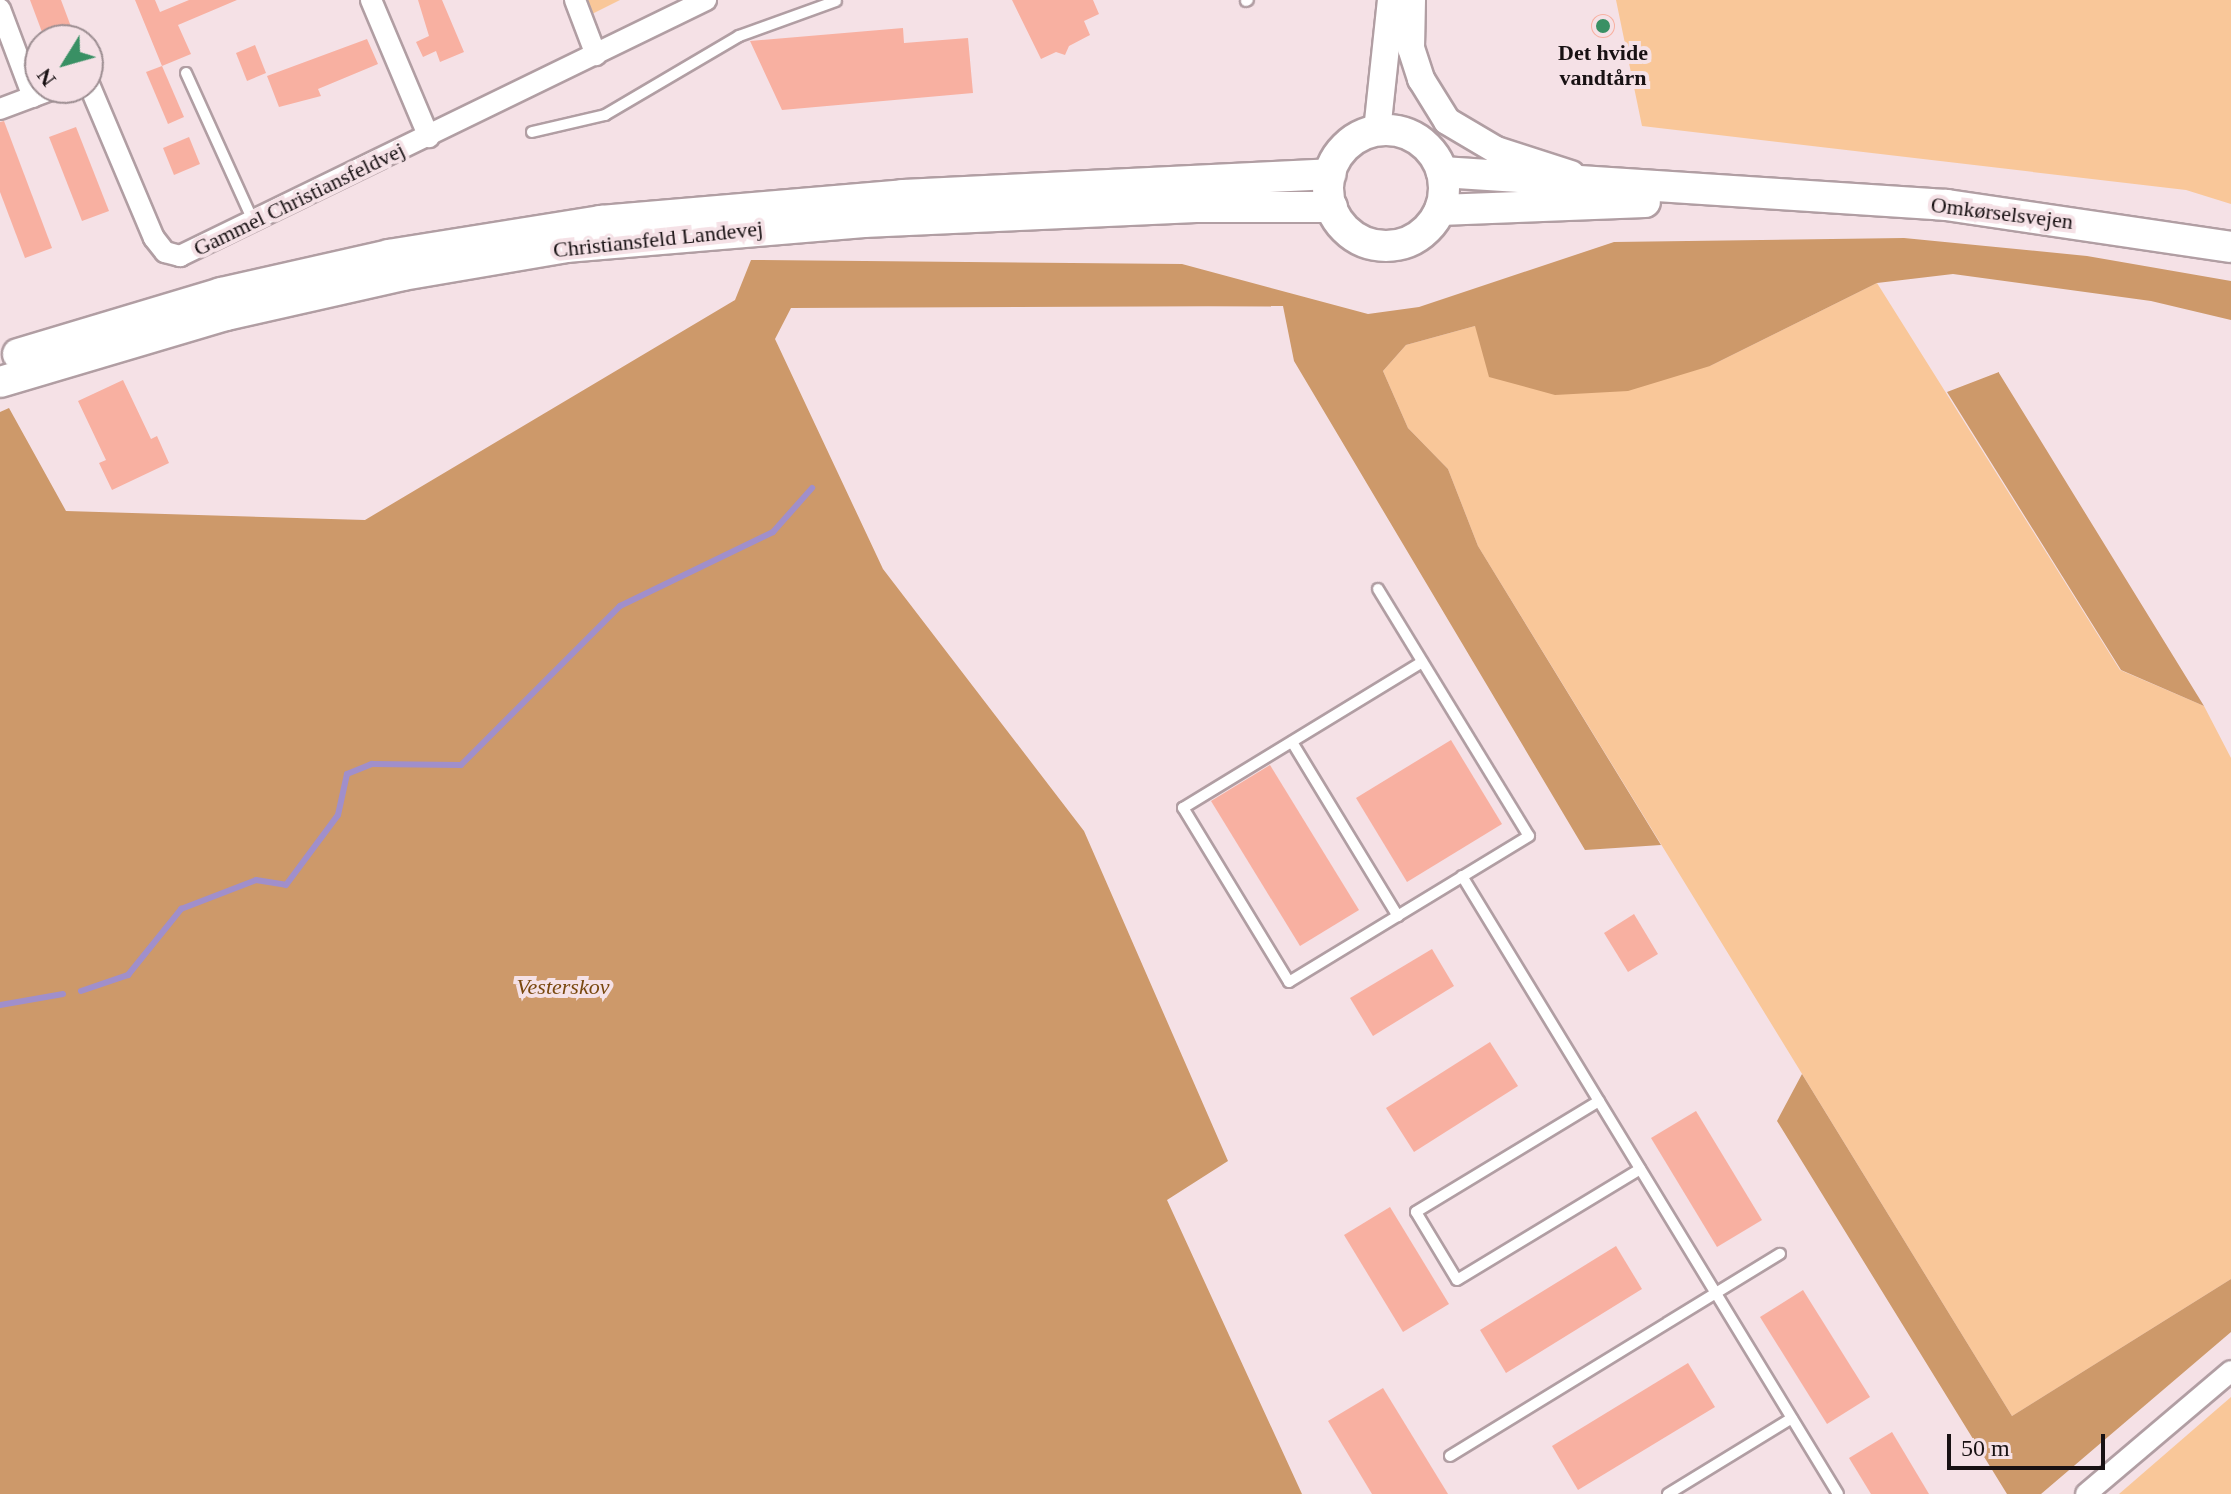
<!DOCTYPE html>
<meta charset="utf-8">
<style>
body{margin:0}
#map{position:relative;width:2231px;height:1494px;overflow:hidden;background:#f5e1e6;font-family:Georgia,serif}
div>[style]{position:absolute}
.green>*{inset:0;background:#f9c799}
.forest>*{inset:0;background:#cd996a}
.stream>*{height:6px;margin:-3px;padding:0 3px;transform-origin:3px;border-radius:3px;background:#a08fcb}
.building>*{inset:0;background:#f8b0a1}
.round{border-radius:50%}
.roads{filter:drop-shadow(2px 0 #b19ea3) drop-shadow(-2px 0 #b19ea3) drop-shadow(0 2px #b19ea3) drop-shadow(0 -2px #b19ea3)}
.service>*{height:10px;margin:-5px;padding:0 5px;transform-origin:5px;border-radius:5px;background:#fff}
.minor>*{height:20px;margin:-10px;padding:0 10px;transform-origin:10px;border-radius:10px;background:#fff}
.tertiary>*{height:26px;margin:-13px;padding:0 13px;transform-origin:13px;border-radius:13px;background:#fff}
.secondary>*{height:30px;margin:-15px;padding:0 15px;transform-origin:15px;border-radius:15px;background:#fff}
.secondary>.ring{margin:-15px;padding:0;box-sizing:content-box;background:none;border:30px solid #fff;border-radius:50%}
.dots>*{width:22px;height:22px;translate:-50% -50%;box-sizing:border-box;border:4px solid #f5e1e6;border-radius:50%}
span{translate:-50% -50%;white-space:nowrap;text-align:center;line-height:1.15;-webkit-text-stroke:8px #f5e1e6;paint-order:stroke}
.poi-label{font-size:22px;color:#181113;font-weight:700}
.street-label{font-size:22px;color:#181113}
.park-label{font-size:22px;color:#79480f;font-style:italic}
.north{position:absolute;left:24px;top:24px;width:80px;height:80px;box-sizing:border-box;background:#f5e1e6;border:2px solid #9d8e92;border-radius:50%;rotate:233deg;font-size:22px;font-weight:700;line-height:32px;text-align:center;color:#181113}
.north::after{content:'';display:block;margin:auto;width:28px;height:36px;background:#399064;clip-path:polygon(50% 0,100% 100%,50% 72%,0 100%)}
.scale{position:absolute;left:1947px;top:1434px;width:158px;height:36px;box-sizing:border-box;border:4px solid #181113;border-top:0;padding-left:10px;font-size:24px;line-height:28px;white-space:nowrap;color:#181113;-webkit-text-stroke:6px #f5e1e6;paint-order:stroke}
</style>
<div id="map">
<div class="green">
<div style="clip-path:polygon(584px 0,620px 0,590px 15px)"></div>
<div style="clip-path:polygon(1616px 0,2231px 0,2231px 204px,2186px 190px,1642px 126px)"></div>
<div style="clip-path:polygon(1877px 283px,2120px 670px,2204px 706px,2231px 758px,2231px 1279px,2012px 1416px,1478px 546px,1448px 469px,1408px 428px,1383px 371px,1406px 345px,1475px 326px,1710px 366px)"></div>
<div style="clip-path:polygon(2231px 1397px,2231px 1494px,2119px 1494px)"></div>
</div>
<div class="forest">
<div style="clip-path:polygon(1904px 238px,2087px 256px,2231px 281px,2231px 320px,2151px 301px,1953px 274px,1877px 283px,1710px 366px,1628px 391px,1555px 395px,1489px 377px,1475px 326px,1406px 345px,1383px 371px,1408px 428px,1448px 469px,1478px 546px,1661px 845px,1585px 850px,1294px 361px,1283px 306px,791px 308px,775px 339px,883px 569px,1084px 831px,1228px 1161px,1167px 1200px,1302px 1494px,0 1494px,0 412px,9px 408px,66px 511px,365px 520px,735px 300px,751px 260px,1182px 264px,1368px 314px,1419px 307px,1614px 242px)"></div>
<div style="clip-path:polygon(1999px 372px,1999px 373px,2204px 706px,2121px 670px,1947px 392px)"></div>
<div style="clip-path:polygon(1802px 1074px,2012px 1416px,2231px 1279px,2231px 1332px,2041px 1494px,2007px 1494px,1777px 1121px)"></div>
</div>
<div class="stream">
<div style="left:81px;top:991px;width:50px;rotate:-18.8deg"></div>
<div style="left:128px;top:975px;width:85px;rotate:-51.2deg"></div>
<div style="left:181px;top:909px;width:80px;rotate:-21.1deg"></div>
<div style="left:256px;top:880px;width:30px;rotate:9deg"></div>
<div style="left:286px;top:885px;width:87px;rotate:-53.4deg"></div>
<div style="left:338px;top:815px;width:42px;rotate:-77.6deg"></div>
<div style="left:347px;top:774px;width:27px;rotate:-22deg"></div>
<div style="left:372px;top:764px;width:89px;rotate:0.6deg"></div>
<div style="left:461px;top:765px;width:225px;rotate:-45deg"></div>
<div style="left:620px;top:606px;width:170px;rotate:-25.8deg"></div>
<div style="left:773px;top:532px;width:59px;rotate:-48.4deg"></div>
<div style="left:0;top:1005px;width:64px;rotate:-9.9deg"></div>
</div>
<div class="building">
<div style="clip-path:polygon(30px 0,61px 0,76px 40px,45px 40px)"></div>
<div style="clip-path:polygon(135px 0,155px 0,160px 12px,189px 0,237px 0,178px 25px,191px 54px,162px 66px)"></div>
<div style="clip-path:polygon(418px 0,442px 0,464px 52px,440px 62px,436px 51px,423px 57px,416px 42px,429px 36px)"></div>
<div style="clip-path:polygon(1012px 0,1093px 0,1099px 14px,1084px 21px,1090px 35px,1069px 46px,1065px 55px,1056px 52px,1041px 59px)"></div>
<div class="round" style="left:1591px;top:14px;width:24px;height:24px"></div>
<div style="clip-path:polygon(903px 28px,904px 43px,968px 38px,973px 93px,782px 110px,750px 41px)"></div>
<div style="clip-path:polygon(367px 39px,378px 64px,318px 89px,321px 96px,279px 107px,267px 76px)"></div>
<div style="clip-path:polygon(255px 45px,266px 73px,247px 81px,236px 53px)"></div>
<div style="clip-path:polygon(162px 66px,184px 117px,168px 124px,146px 72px)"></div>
<div style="clip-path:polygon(4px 121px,52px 248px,25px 258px,0 192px,0 122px)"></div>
<div style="clip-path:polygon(76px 127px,109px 211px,82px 221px,49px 137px)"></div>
<div style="clip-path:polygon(189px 137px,200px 164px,174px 175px,163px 148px)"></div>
<div style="clip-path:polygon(123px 380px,151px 439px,157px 436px,169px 463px,112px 490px,99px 463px,106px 460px,78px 401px)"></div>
<div style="clip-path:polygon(1451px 740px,1502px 824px,1407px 882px,1356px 798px)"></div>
<div style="clip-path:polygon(1270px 765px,1359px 910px,1300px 946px,1211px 801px)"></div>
<div style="clip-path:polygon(1634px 914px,1658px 954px,1628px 972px,1604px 933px)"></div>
<div style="clip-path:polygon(1432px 949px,1454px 986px,1373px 1036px,1350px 998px)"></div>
<div style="clip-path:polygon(1490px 1042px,1518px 1086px,1414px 1152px,1386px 1108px)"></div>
<div style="clip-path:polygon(1696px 1111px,1762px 1220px,1717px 1247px,1651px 1138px)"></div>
<div style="clip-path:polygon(1390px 1207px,1449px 1304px,1403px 1332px,1344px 1235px)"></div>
<div style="clip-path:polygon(1616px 1246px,1642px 1289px,1506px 1373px,1480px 1330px)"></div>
<div style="clip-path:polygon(1803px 1290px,1870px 1397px,1827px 1424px,1760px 1317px)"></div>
<div style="clip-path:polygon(1688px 1363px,1715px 1407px,1578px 1490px,1552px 1446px)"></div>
<div style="clip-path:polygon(1383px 1388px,1448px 1494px,1372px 1494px,1328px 1421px)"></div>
<div style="clip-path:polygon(1892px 1432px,1929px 1494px,1871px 1494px,1849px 1458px)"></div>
</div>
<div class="roads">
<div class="service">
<div style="left:1246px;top:1px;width:2px;rotate:-27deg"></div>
<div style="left:186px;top:73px;width:162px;rotate:65.6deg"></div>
<div style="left:532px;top:132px;width:75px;rotate:-13.1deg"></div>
<div style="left:605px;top:115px;width:156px;rotate:-30.5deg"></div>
<div style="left:739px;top:36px;width:103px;rotate:-19.8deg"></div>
<div style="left:1378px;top:589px;width:289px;rotate:58.6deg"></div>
<div style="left:1529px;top:836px;width:281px;rotate:148.7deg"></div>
<div style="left:1289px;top:982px;width:204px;rotate:-121.3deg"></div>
<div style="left:1183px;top:808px;width:280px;rotate:-31.4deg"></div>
<div style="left:1292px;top:742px;width:204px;rotate:58.7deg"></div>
<div style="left:1462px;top:876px;width:723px;rotate:58.68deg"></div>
<div style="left:1599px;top:1101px;width:214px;rotate:148.8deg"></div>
<div style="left:1416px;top:1212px;width:79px;rotate:58.9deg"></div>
<div style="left:1457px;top:1280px;width:214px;rotate:-31.2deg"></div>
<div style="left:1450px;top:1456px;width:387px;rotate:-31.5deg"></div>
<div style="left:1668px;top:1494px;width:145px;rotate:-31.5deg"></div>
</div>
<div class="minor">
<div style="left:371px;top:0;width:149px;rotate:67.1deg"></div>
<div style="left:575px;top:0;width:59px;rotate:69.1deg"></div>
<div style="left:0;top:9px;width:94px;rotate:69.4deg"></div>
<div style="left:88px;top:82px;width:169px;rotate:67.1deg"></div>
<div style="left:154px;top:238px;width:18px;rotate:52deg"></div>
<div style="left:165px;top:252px;width:16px;rotate:15deg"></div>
<div style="left:180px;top:256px;width:585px;rotate:-25.95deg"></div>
<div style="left:0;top:109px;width:60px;rotate:-20.6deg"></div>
<div style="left:2086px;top:1494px;width:190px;rotate:-40.3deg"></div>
</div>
<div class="tertiary">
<div style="left:1412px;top:0;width:48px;rotate:91.2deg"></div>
<div style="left:1411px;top:48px;width:33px;rotate:72deg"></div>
<div style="left:1421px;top:79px;width:49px;rotate:58.2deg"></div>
<div style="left:1447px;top:121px;width:57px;rotate:30.6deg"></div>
<div style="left:1496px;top:150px;width:79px;rotate:17.7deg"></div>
<div style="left:1377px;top:131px;width:132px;rotate:-83.9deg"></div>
</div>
<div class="secondary">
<div class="ring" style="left:1328px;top:130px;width:86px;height:86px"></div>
<div style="left:1442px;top:172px;width:506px;rotate:3.74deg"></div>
<div style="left:1947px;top:205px;width:287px;rotate:8.4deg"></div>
<div style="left:1440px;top:210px;width:205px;rotate:-2.2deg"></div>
<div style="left:18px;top:354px;width:212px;rotate:-16.7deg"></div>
<div style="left:221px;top:293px;width:172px;rotate:-12.7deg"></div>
<div style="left:389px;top:255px;width:215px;rotate:-9.1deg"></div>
<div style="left:601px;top:221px;width:303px;rotate:-4.9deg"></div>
<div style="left:903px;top:195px;width:428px;rotate:-2.8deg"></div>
<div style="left:0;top:382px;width:236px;rotate:-16.5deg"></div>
<div style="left:226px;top:315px;width:181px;rotate:-12.7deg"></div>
<div style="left:403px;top:275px;width:165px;rotate:-9.7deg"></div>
<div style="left:566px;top:247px;width:299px;rotate:-4.8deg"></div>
<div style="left:864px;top:222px;width:332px;rotate:-2.6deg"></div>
<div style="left:1196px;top:207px;width:136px"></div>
</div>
</div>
<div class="dots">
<div style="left:1603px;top:26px;background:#399064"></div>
</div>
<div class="poi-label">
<span style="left:1603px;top:65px">Det hvide<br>vandtårn</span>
</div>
<div class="street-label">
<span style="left:299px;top:199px;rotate:-26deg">Gammel Christiansfeldvej</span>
<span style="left:2002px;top:213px;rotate:7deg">Omkørselsvejen</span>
<span style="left:658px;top:239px;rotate:-6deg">Christiansfeld Landevej</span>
</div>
<div class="park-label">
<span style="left:563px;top:987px">Vesterskov</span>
</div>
<div class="north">N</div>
<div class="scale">50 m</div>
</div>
